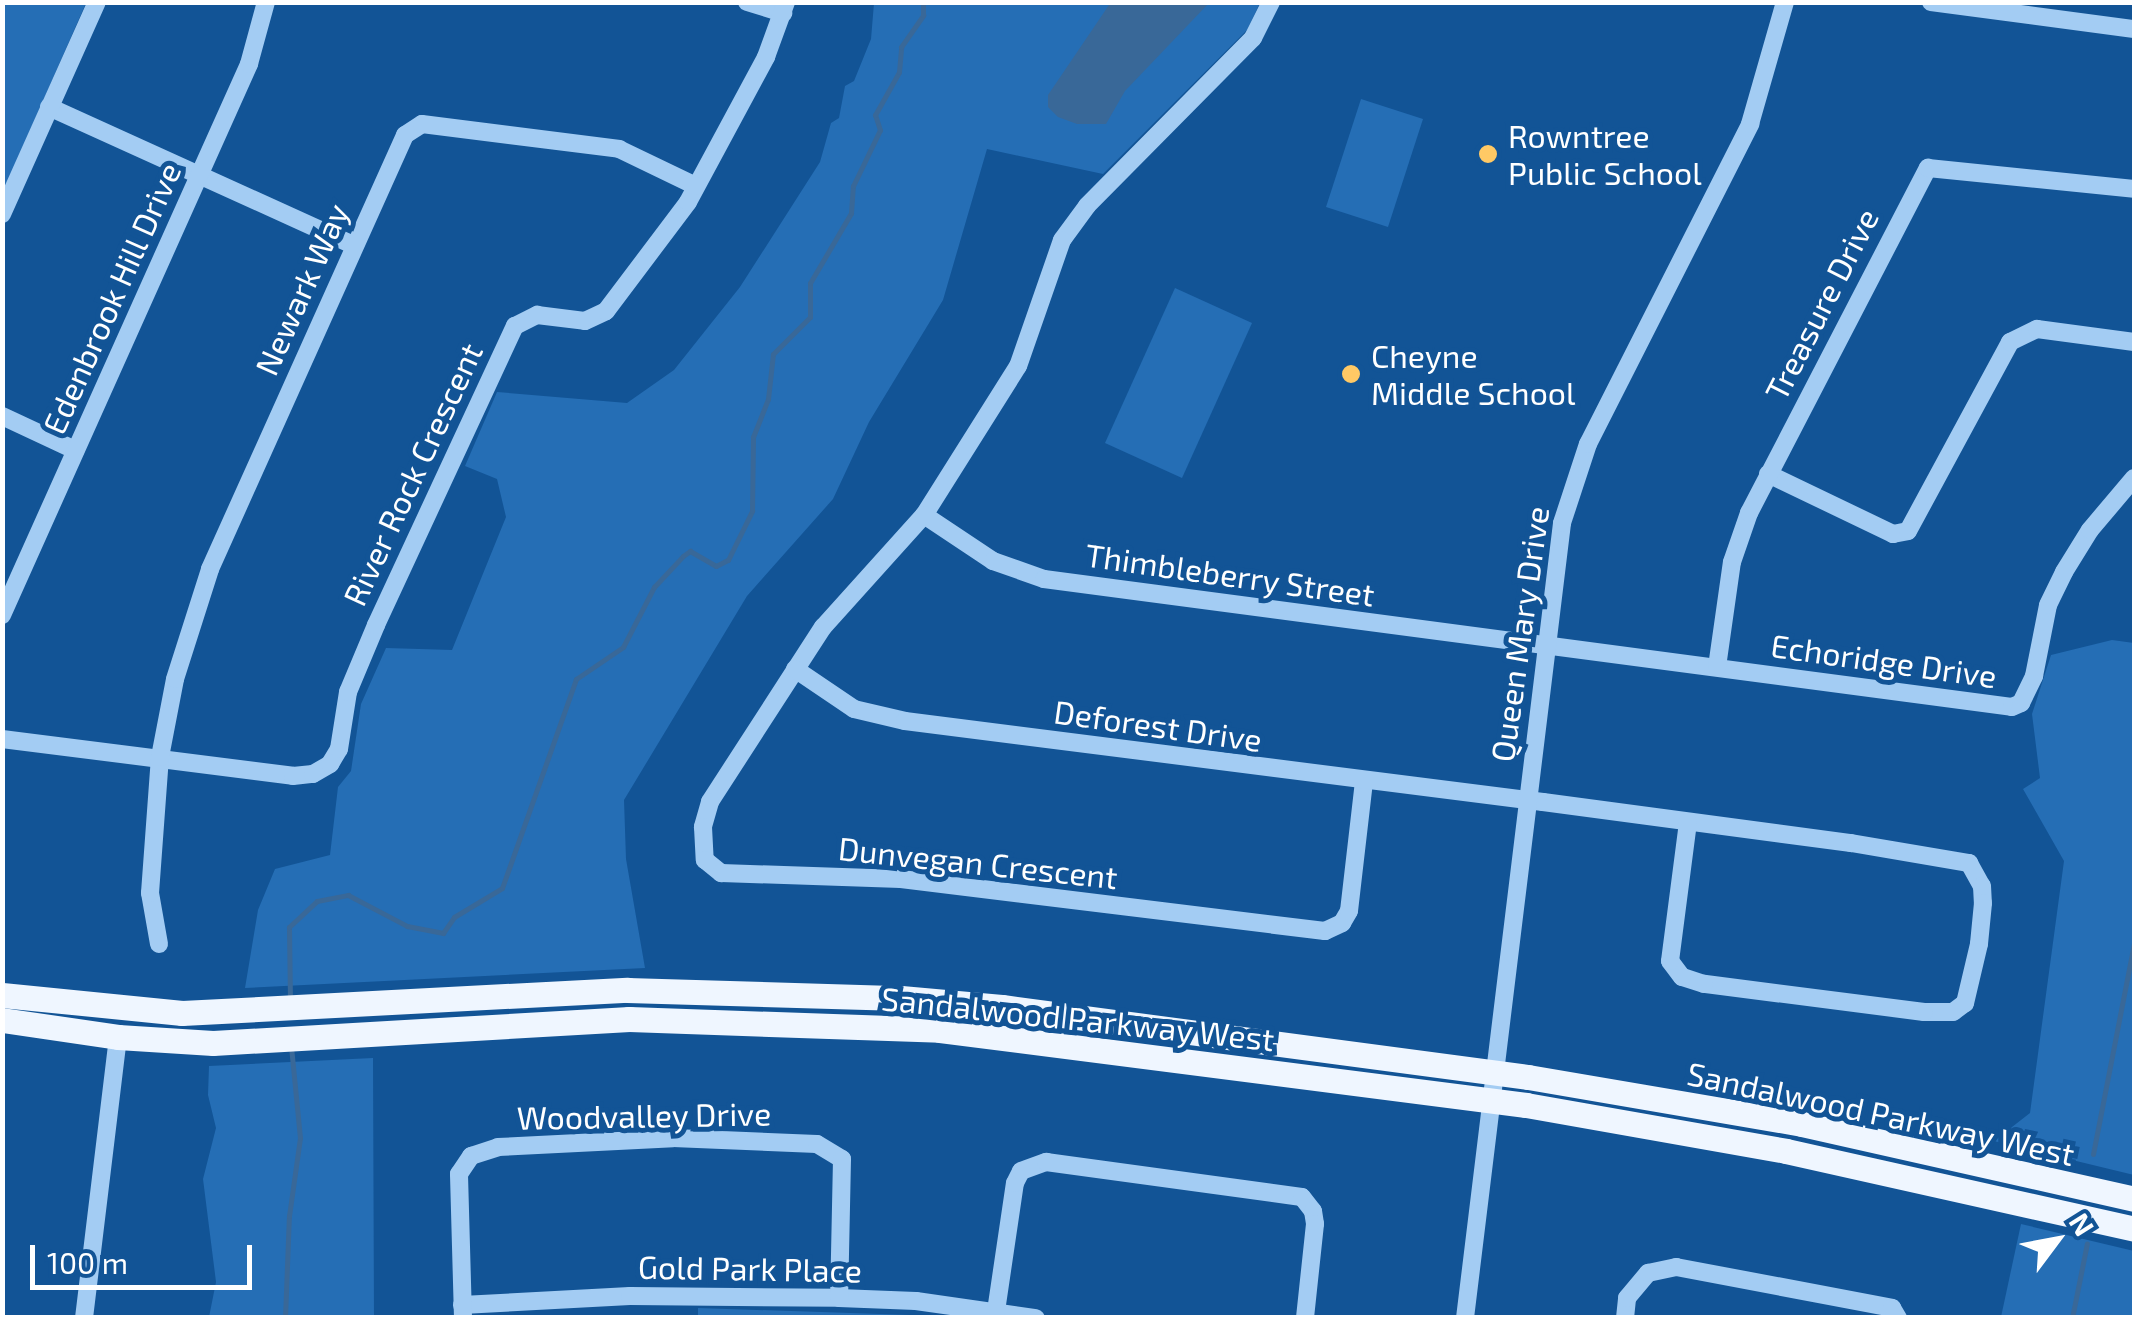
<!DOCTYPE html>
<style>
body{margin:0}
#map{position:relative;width:2137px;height:1320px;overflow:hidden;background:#125496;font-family:"Exo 2",sans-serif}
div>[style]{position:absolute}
.green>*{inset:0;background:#256eb5}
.water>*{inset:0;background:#396898}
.stream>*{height:5px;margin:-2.5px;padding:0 2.5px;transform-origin:2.5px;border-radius:2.5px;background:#396898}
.minor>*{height:18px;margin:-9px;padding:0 9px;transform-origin:9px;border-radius:9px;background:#a3ccf3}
.major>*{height:25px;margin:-12.5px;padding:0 12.5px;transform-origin:12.5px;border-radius:12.5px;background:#eff6ff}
.dots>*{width:28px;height:28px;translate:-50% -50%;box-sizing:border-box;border:5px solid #125496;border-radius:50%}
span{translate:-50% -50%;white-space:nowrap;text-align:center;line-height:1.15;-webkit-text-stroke:10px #125496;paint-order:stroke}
.poi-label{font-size:32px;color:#fff}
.left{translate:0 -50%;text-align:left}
.street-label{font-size:32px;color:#fff}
.frame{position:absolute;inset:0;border:5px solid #fff;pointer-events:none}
.north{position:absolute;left:2007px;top:1190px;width:100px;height:100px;-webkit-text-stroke:8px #125496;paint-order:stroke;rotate:58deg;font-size:28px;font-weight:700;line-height:40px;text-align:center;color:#fff}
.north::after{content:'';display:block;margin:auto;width:35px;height:45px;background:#fff;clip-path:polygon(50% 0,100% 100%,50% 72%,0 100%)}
.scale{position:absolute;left:30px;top:1245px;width:222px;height:45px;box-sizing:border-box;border:5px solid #fff;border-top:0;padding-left:12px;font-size:30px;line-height:35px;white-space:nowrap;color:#fff;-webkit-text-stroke:8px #125496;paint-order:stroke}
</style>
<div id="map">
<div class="green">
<div style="clip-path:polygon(3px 3px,86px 3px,3px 192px)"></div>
<div style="clip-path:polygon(874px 3px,1260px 3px,1247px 30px,1103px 174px,987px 149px,943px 300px,869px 422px,833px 499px,747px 596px,624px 800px,626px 859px,645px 968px,245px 988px,258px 910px,275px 869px,330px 855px,338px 787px,351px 771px,361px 704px,386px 648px,452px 650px,506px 517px,497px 479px,465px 466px,497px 392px,627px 403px,674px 370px,740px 287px,820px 162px,831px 123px,839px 118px,845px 86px,854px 81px,871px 39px)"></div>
<div style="clip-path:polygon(1361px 99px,1423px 119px,1388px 227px,1326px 207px)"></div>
<div style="clip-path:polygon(1175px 288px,1252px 323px,1182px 478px,1105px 443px)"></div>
<div style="clip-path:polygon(2112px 640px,2134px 643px,2134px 1175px,1994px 1141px,2030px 1113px,2064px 861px,2023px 789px,2040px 778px,2032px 714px,2051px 655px)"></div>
<div style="clip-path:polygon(373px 1058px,374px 1317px,209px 1317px,216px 1282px,203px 1179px,216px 1128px,208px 1095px,209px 1066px)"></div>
<div style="clip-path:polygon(2021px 1224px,2134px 1251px,2134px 1317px,2001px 1317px)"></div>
<div style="clip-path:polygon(698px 1308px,910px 1315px,930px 1317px,698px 1318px)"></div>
</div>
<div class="water">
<div style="clip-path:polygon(1111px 2px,1209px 3px,1125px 91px,1106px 124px,1077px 124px,1058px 117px,1048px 107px,1048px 95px)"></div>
</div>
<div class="stream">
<div style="left:290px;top:1001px;width:74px;rotate:-90.8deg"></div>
<div style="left:289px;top:927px;width:38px;rotate:-43deg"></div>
<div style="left:317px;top:901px;width:32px;rotate:-11deg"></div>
<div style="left:348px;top:895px;width:67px;rotate:27.7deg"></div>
<div style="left:407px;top:926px;width:37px;rotate:11deg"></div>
<div style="left:443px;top:933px;width:19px;rotate:-55deg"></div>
<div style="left:454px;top:917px;width:56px;rotate:-31.1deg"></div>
<div style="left:502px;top:888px;width:222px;rotate:-70.5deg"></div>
<div style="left:576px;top:679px;width:57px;rotate:-34.2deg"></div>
<div style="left:623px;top:647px;width:68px;rotate:-62.7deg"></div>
<div style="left:654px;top:587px;width:42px;rotate:-46.9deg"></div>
<div style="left:683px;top:556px;width:9px;rotate:-36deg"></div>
<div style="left:690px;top:551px;width:30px;rotate:30deg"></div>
<div style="left:716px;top:566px;width:13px;rotate:-27deg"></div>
<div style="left:728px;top:560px;width:55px;rotate:-63.9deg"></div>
<div style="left:752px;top:511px;width:74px;rotate:-89.2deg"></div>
<div style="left:753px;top:437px;width:41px;rotate:-68.5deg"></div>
<div style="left:768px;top:399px;width:45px;rotate:-83.7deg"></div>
<div style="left:773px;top:354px;width:52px;rotate:-45deg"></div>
<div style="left:810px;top:317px;width:34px;rotate:-90deg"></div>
<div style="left:810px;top:283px;width:81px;rotate:-59.6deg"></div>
<div style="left:851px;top:213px;width:27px;rotate:-86deg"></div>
<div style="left:853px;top:186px;width:62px;rotate:-64.3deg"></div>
<div style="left:880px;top:130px;width:16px;rotate:-108deg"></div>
<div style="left:875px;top:115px;width:49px;rotate:-60.8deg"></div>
<div style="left:899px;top:72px;width:25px;rotate:-85deg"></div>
<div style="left:901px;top:47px;width:39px;rotate:-55deg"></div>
<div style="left:923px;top:15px;width:13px;rotate:-90deg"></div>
<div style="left:2093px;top:1154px;width:215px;rotate:-79deg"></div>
<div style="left:285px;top:1318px;width:102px;rotate:-87.8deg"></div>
<div style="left:289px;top:1216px;width:79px;rotate:-82deg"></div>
<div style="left:300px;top:1138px;width:91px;rotate:-95.6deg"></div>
<div style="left:2072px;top:1318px;width:76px;rotate:-78.7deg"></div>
</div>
<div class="minor">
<div style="left:747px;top:2px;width:38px;rotate:17deg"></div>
<div style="left:1271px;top:2px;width:40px;rotate:116.6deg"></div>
<div style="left:1253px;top:38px;width:236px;rotate:134.7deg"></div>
<div style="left:1087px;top:206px;width:42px;rotate:126.3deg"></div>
<div style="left:1062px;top:240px;width:133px;rotate:109.2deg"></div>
<div style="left:1018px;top:366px;width:176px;rotate:122.2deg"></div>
<div style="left:924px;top:515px;width:151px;rotate:132deg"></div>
<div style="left:823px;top:627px;width:208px;rotate:122.9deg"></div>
<div style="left:710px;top:802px;width:26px;rotate:106deg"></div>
<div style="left:703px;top:827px;width:33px;rotate:87deg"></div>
<div style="left:705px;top:860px;width:21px;rotate:39deg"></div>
<div style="left:721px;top:873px;width:180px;rotate:1.9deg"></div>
<div style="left:901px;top:879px;width:427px;rotate:7deg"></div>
<div style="left:1325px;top:931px;width:19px;rotate:-25deg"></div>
<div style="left:1342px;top:923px;width:14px;rotate:-60deg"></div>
<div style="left:1349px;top:911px;width:130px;rotate:-83.4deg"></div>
<div style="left:1931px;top:2px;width:205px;rotate:7.6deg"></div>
<div style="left:49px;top:107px;width:334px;rotate:24.4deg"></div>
<div style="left:2px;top:214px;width:232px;rotate:-65.9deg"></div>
<div style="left:2px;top:416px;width:81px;rotate:25deg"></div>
<div style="left:1768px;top:474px;width:139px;rotate:25.6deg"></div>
<div style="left:1893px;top:534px;width:15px;rotate:-11deg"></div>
<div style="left:1908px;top:531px;width:215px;rotate:-61.6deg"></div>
<div style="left:2010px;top:342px;width:30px;rotate:-26deg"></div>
<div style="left:2037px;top:329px;width:98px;rotate:7.6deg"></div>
<div style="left:924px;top:515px;width:83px;rotate:33.7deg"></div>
<div style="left:993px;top:561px;width:54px;rotate:19.4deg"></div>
<div style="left:1044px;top:579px;width:976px;rotate:7.53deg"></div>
<div style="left:2012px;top:707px;width:10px;rotate:-24deg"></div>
<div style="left:2021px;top:703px;width:30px;rotate:-64deg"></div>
<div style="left:2034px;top:676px;width:72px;rotate:-78.8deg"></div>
<div style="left:2048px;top:605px;width:37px;rotate:-64deg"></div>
<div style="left:2064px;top:572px;width:49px;rotate:-58.2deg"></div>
<div style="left:2090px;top:530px;width:68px;rotate:-49.8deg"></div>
<div style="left:2px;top:615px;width:604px;rotate:-65.85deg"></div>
<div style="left:249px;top:64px;width:64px;rotate:-74.7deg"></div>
<div style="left:1717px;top:667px;width:106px;rotate:-81.9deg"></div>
<div style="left:1732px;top:562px;width:52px;rotate:-70.9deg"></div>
<div style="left:1749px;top:513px;width:389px;rotate:-62.6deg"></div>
<div style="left:1928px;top:168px;width:207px;rotate:5.8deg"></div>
<div style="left:795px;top:669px;width:71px;rotate:34.1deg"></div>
<div style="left:854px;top:709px;width:52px;rotate:13.2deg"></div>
<div style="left:905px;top:721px;width:643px;rotate:7.24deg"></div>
<div style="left:1543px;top:802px;width:311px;rotate:7.6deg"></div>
<div style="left:1851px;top:843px;width:120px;rotate:9.6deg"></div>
<div style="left:1969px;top:863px;width:26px;rotate:61deg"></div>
<div style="left:1982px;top:886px;width:17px;rotate:87deg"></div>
<div style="left:1983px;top:903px;width:41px;rotate:95.6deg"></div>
<div style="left:1979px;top:944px;width:61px;rotate:103.3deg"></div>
<div style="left:1965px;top:1003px;width:15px;rotate:143deg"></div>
<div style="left:1953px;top:1012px;width:29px;rotate:180deg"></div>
<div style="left:1924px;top:1012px;width:222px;rotate:-172.7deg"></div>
<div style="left:1704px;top:984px;width:23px;rotate:-162deg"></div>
<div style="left:1682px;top:977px;width:20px;rotate:-127deg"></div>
<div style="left:1670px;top:961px;width:140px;rotate:-82.6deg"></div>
<div style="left:2px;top:739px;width:293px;rotate:7.2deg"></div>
<div style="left:293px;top:776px;width:20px;rotate:-6deg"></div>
<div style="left:313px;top:774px;width:20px;rotate:-30deg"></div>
<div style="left:330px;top:764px;width:17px;rotate:-59deg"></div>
<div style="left:339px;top:749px;width:58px;rotate:-81deg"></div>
<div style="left:348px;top:692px;width:73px;rotate:-67.3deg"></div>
<div style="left:376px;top:625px;width:330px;rotate:-65.1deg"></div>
<div style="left:515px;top:326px;width:25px;rotate:-27deg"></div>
<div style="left:537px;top:315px;width:48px;rotate:7.1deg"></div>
<div style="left:585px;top:321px;width:23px;rotate:-25deg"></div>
<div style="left:606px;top:311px;width:136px;rotate:-53deg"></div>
<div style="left:688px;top:202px;width:165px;rotate:-61.7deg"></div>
<div style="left:766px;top:57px;width:59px;rotate:-70deg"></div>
<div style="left:159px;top:944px;width:52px;rotate:-100deg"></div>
<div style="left:150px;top:893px;width:136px;rotate:-85.8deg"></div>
<div style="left:160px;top:757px;width:79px;rotate:-79.1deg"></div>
<div style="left:175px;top:679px;width:115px;rotate:-72.3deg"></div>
<div style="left:210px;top:569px;width:476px;rotate:-65.8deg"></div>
<div style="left:405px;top:135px;width:20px;rotate:-33deg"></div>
<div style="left:422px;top:124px;width:199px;rotate:7.2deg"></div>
<div style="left:619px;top:149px;width:85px;rotate:25.7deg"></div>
<div style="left:462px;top:1305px;width:168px;rotate:-3.1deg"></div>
<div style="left:630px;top:1296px;width:209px;rotate:0.5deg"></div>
<div style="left:839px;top:1298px;width:77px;rotate:2.2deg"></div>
<div style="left:916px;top:1301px;width:121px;rotate:8.1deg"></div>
<div style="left:84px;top:1318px;width:283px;rotate:-83.1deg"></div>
<div style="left:463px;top:1318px;width:144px;rotate:-91.6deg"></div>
<div style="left:459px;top:1174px;width:22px;rotate:-56deg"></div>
<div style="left:471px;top:1156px;width:28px;rotate:-18deg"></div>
<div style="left:498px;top:1147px;width:175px;rotate:-2.9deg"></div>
<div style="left:673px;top:1138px;width:144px;rotate:2.4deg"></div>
<div style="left:817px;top:1144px;width:29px;rotate:31deg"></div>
<div style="left:842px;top:1159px;width:139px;rotate:91.2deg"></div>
<div style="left:995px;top:1318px;width:136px;rotate:-81.6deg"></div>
<div style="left:1015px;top:1183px;width:13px;rotate:-63deg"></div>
<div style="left:1021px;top:1171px;width:27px;rotate:-20deg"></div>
<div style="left:1046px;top:1162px;width:258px;rotate:7.8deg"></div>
<div style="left:1302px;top:1197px;width:18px;rotate:52deg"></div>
<div style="left:1313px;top:1211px;width:13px;rotate:81deg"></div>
<div style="left:1315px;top:1224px;width:95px;rotate:96.1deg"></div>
<div style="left:1465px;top:1318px;width:801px;rotate:-83.04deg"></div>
<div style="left:1562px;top:523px;width:83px;rotate:-71.8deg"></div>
<div style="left:1588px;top:444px;width:359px;rotate:-63.1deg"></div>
<div style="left:1750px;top:124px;width:127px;rotate:-74deg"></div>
<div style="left:1625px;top:1318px;width:20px;rotate:-84deg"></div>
<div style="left:1627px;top:1298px;width:33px;rotate:-50deg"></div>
<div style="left:1648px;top:1273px;width:29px;rotate:-12deg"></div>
<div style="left:1676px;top:1267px;width:220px;rotate:10.7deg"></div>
<div style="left:1892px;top:1308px;width:12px;rotate:59deg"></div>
</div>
<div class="major">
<div style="left:2px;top:995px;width:181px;rotate:5.7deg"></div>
<div style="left:182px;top:1013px;width:446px;rotate:-3deg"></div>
<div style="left:627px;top:990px;width:274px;rotate:1.7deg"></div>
<div style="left:901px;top:998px;width:101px;rotate:5.1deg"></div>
<div style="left:1002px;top:1007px;width:531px;rotate:7.58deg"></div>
<div style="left:1528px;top:1077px;width:278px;rotate:9.7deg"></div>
<div style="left:1802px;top:1124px;width:340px;rotate:12.7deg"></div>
<div style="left:2px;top:1020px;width:117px;rotate:8.3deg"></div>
<div style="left:118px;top:1037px;width:95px;rotate:3.6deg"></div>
<div style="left:213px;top:1043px;width:417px;rotate:-3.3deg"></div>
<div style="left:629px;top:1019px;width:311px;rotate:2deg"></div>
<div style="left:940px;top:1030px;width:591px;rotate:7.29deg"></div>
<div style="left:1526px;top:1105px;width:264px;rotate:10deg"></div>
<div style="left:1786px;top:1151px;width:357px;rotate:12.6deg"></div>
</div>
<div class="dots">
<div style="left:1488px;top:154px;background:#ffc965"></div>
<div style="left:1351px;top:374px;background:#ffc965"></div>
</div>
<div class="poi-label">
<span class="left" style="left:1508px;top:154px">Rowntree<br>Public School</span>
<span class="left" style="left:1371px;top:374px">Cheyne<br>Middle School</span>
</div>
<div class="street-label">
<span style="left:301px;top:289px;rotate:-66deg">Newark Way</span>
<span style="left:111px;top:298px;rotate:-66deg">Edenbrook Hill Drive</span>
<span style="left:1821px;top:304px;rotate:-63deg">Treasure Drive</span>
<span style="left:412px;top:474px;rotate:-65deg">River Rock Crescent</span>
<span style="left:1230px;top:574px;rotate:8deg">Thimbleberry Street</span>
<span style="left:1519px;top:634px;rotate:-82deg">Queen Mary Drive</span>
<span style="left:1884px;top:660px;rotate:8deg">Echoridge Drive</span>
<span style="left:1158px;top:725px;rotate:8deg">Deforest Drive</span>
<span style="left:978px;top:862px;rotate:6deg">Dunvegan Crescent</span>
<span style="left:1078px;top:1018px;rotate:6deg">Sandalwood Parkway West</span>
<span style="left:1881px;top:1113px;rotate:12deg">Sandalwood Parkway West</span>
<span style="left:644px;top:1115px;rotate:-1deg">Woodvalley Drive</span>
<span style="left:750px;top:1268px;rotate:1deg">Gold Park Place</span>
</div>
<div class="frame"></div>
<div class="north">N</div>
<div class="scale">100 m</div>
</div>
